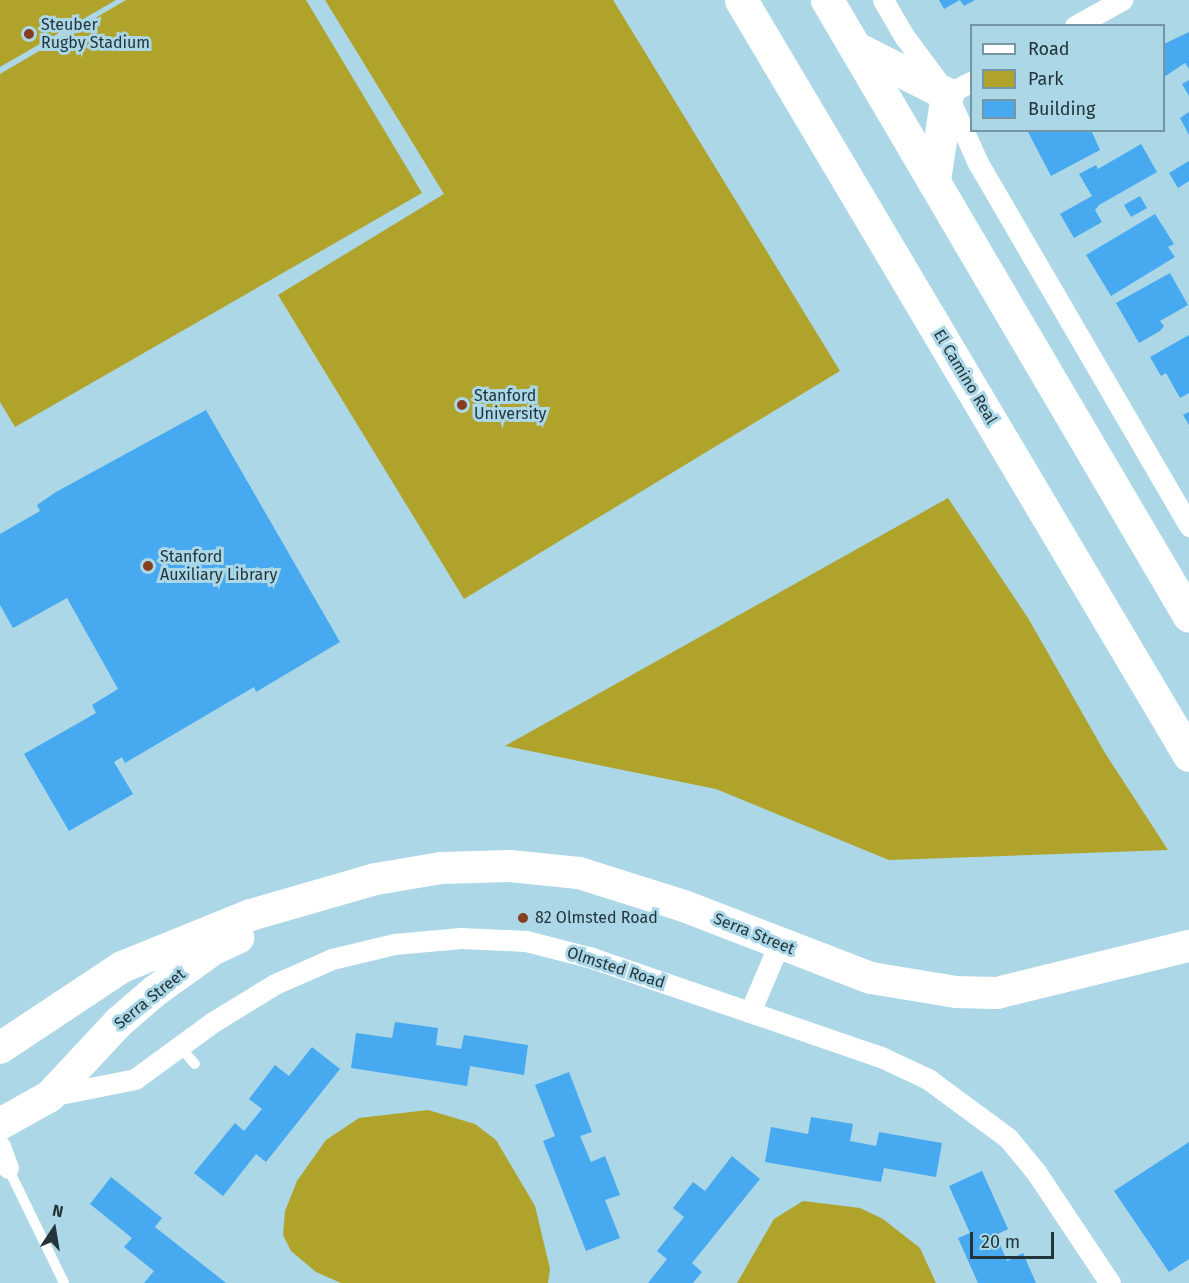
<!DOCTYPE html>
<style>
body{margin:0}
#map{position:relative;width:1189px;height:1283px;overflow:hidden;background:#abd7e7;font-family:"Fira Sans",sans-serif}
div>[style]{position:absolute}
.green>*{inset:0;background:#b0a32b}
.building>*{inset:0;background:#47aaf0}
.lane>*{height:10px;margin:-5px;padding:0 5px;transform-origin:5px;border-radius:5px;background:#fff}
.street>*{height:21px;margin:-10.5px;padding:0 10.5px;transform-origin:10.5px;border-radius:10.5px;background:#fff}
.secondary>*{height:32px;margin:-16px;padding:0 16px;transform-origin:16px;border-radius:16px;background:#fff}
.primary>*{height:33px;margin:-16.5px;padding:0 16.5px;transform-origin:16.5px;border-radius:16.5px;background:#fff}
.dots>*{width:16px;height:16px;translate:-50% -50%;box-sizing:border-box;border:3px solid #abd7e7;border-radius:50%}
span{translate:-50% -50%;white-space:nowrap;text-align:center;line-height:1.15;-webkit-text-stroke:6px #abd7e7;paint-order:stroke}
.poi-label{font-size:16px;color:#23353b}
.left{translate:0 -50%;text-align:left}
.street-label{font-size:16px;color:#23353b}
.legend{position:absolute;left:970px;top:24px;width:195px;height:108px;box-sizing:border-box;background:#abd7e7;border:2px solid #7596a2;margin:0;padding:8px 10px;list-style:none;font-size:18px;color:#23353b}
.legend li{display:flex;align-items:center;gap:12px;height:30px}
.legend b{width:30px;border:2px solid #7596a2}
.north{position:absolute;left:24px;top:1199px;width:60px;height:60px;-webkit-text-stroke:4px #abd7e7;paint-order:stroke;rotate:12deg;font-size:16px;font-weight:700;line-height:24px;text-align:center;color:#23353b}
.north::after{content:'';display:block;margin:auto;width:21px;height:27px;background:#23353b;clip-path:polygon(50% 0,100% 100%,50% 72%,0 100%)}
.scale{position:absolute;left:970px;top:1232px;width:84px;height:27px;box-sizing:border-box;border:3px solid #23353b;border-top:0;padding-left:8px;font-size:18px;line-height:21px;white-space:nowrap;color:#23353b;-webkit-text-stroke:4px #abd7e7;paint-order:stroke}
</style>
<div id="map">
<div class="green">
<div style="clip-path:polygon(0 0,116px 0,0 67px)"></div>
<div style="clip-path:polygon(126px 0,306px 0,422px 193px,15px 427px,0 402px,0 74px)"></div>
<div style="clip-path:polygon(325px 0,613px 0,840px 371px,464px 599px,278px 295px,444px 194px)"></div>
<div style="clip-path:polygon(948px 498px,1028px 618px,1105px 753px,1168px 850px,889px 860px,716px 789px,505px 746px)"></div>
<div style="clip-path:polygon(428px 1110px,475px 1124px,496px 1140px,535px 1206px,550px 1269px,548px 1283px,341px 1283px,316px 1272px,291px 1251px,283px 1235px,285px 1211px,297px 1181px,326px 1140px,359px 1118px)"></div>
<div style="clip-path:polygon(803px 1201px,860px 1208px,883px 1219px,920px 1248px,936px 1283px,737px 1283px,774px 1219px)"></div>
</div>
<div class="building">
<div style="clip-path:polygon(939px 0,975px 0,964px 6px,960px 0,944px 9px)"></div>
<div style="clip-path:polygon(1189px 32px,1189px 69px,1185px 63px,1164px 77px,1164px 44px)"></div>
<div style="clip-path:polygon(1189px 80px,1189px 96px,1182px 84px)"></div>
<div style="clip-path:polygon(1189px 112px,1189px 135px,1180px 118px)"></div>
<div style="clip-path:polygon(1027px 130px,1091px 130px,1100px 150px,1051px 176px)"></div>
<div style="clip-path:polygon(1141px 144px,1157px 172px,1099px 205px,1095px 210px,1102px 222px,1074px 238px,1060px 214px,1092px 196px,1079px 174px,1096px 165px,1098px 169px)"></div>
<div style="clip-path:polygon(1189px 161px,1189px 181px,1178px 188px,1169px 173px)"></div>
<div style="clip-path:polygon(1140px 196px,1147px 208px,1131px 217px,1124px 205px)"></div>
<div style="clip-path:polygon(1155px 214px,1174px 244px,1168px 247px,1175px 257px,1111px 296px,1086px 255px)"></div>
<div style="clip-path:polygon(1170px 273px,1188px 305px,1160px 321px,1164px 326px,1160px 331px,1139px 343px,1116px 303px)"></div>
<div style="clip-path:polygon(1189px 335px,1189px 393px,1180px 398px,1166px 373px,1161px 376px,1150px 357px)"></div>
<div style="clip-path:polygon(206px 410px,340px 642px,256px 692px,254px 687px,125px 763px,122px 757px,114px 762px,133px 794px,69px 831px,24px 754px,96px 713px,92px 705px,118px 689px,67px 598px,13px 628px,0 605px,0 534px,40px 511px,37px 505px,56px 492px)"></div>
<div style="clip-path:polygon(1189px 412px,1189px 425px,1183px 415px)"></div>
<div style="clip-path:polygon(395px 1022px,438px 1028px,436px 1045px,461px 1049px,464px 1035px,528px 1045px,524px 1075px,470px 1066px,467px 1086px,351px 1068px,356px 1033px,392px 1038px)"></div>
<div style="clip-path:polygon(312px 1047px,340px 1069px,266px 1162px,256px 1154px,223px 1196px,194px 1173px,235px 1123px,244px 1131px,262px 1109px,249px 1099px,275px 1065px,289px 1076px)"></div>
<div style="clip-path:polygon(569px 1072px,592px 1132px,580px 1136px,591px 1162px,605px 1156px,620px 1195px,605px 1200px,620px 1238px,586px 1251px,543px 1141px,555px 1136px,535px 1085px)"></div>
<div style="clip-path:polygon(811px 1117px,853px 1124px,850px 1141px,876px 1146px,879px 1132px,942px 1143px,936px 1177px,884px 1168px,881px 1182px,765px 1162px,771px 1127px,808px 1134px)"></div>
<div style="clip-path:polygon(1189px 1142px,1189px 1259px,1169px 1272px,1114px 1191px)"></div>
<div style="clip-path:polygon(732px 1156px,760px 1179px,692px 1263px,702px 1272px,693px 1283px,648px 1283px,667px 1259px,657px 1251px,684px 1217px,673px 1208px,693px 1182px,705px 1191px)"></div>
<div style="clip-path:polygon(982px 1171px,1008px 1229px,996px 1235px,1007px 1261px,1023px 1253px,1036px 1283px,978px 1283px,958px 1238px,970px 1233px,949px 1186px)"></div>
<div style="clip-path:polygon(111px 1177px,162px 1218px,155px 1227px,226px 1283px,144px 1283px,154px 1271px,124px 1247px,132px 1238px,90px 1204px)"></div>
</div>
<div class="lane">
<div style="left:181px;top:1048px;width:21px;rotate:49deg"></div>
<div style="left:8px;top:1168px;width:128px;rotate:64deg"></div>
</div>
<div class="street">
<div style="left:883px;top:0;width:42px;rotate:59.7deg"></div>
<div style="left:904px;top:36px;width:72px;rotate:53.4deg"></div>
<div style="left:947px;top:94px;width:76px;rotate:65.8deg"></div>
<div style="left:978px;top:163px;width:420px;rotate:59.8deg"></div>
<div style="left:1075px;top:26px;width:54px;rotate:-29deg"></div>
<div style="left:947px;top:94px;width:28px;rotate:-27deg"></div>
<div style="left:750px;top:1012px;width:74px;rotate:-66.9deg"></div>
<div style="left:50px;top:1096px;width:87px;rotate:-11.3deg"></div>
<div style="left:135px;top:1079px;width:97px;rotate:-36.2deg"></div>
<div style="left:213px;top:1022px;width:73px;rotate:-31.5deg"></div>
<div style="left:275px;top:984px;width:62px;rotate:-23.7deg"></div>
<div style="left:332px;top:959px;width:64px;rotate:-13.6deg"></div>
<div style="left:394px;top:944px;width:67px;rotate:-5.1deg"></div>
<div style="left:461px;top:938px;width:65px;rotate:2.6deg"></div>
<div style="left:526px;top:941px;width:65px;rotate:14.3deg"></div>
<div style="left:589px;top:957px;width:170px;rotate:18.9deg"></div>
<div style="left:750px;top:1012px;width:139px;rotate:19deg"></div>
<div style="left:881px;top:1057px;width:52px;rotate:25.1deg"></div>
<div style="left:928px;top:1079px;width:99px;rotate:36.4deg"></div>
<div style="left:1008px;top:1138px;width:44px;rotate:50.5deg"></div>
<div style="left:1036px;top:1172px;width:133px;rotate:56.3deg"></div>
<div style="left:0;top:1146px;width:23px;rotate:70deg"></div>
</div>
<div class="secondary">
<div style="left:0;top:1048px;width:146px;rotate:-33.6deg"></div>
<div style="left:122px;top:967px;width:139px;rotate:-22deg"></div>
<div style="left:251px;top:915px;width:130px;rotate:-16.1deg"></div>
<div style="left:376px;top:879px;width:66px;rotate:-9.6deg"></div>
<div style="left:441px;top:868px;width:69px;rotate:-1.7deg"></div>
<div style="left:510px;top:866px;width:69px;rotate:5.8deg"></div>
<div style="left:579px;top:873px;width:110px;rotate:17.4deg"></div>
<div style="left:684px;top:906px;width:200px;rotate:21.1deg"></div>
<div style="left:871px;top:978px;width:86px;rotate:9.4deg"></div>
<div style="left:956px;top:992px;width:41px;rotate:1.4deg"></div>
<div style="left:997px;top:993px;width:198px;rotate:-13.8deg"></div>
<div style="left:0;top:1124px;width:57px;rotate:-29.2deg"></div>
<div style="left:50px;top:1096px;width:101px;rotate:-47deg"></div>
<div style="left:119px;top:1022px;width:48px;rotate:-40.7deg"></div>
<div style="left:155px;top:991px;width:70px;rotate:-35.7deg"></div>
<div style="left:212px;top:950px;width:29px;rotate:-25deg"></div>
</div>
<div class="primary">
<div style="left:741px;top:0;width:878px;rotate:59.32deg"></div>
<div style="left:827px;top:0;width:714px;rotate:59.56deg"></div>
<div style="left:856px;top:48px;width:102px;rotate:26.8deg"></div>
<div style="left:947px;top:94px;width:87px;rotate:98.6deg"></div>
</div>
<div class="dots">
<div style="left:29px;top:34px;background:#853e1e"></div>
<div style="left:462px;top:405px;background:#853e1e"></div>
<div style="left:148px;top:566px;background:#853e1e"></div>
<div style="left:523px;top:918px;background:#853e1e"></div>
</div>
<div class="poi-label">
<span class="left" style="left:41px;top:34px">Steuber<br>Rugby Stadium</span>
<span class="left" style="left:474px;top:405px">Stanford<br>University</span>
<span class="left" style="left:160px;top:566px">Stanford<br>Auxiliary Library</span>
<span class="left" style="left:535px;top:918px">82 Olmsted Road</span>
</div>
<div class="street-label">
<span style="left:965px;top:377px;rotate:59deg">El Camino Real</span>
<span style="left:754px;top:934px;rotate:22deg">Serra Street</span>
<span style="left:616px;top:968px;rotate:18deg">Olmsted Road</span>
<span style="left:150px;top:999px;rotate:-39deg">Serra Street</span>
</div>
<ul class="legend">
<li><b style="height:8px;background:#fff"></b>Road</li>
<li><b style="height:16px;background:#b0a32b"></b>Park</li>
<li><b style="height:16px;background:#47aaf0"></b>Building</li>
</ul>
<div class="north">N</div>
<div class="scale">20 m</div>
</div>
